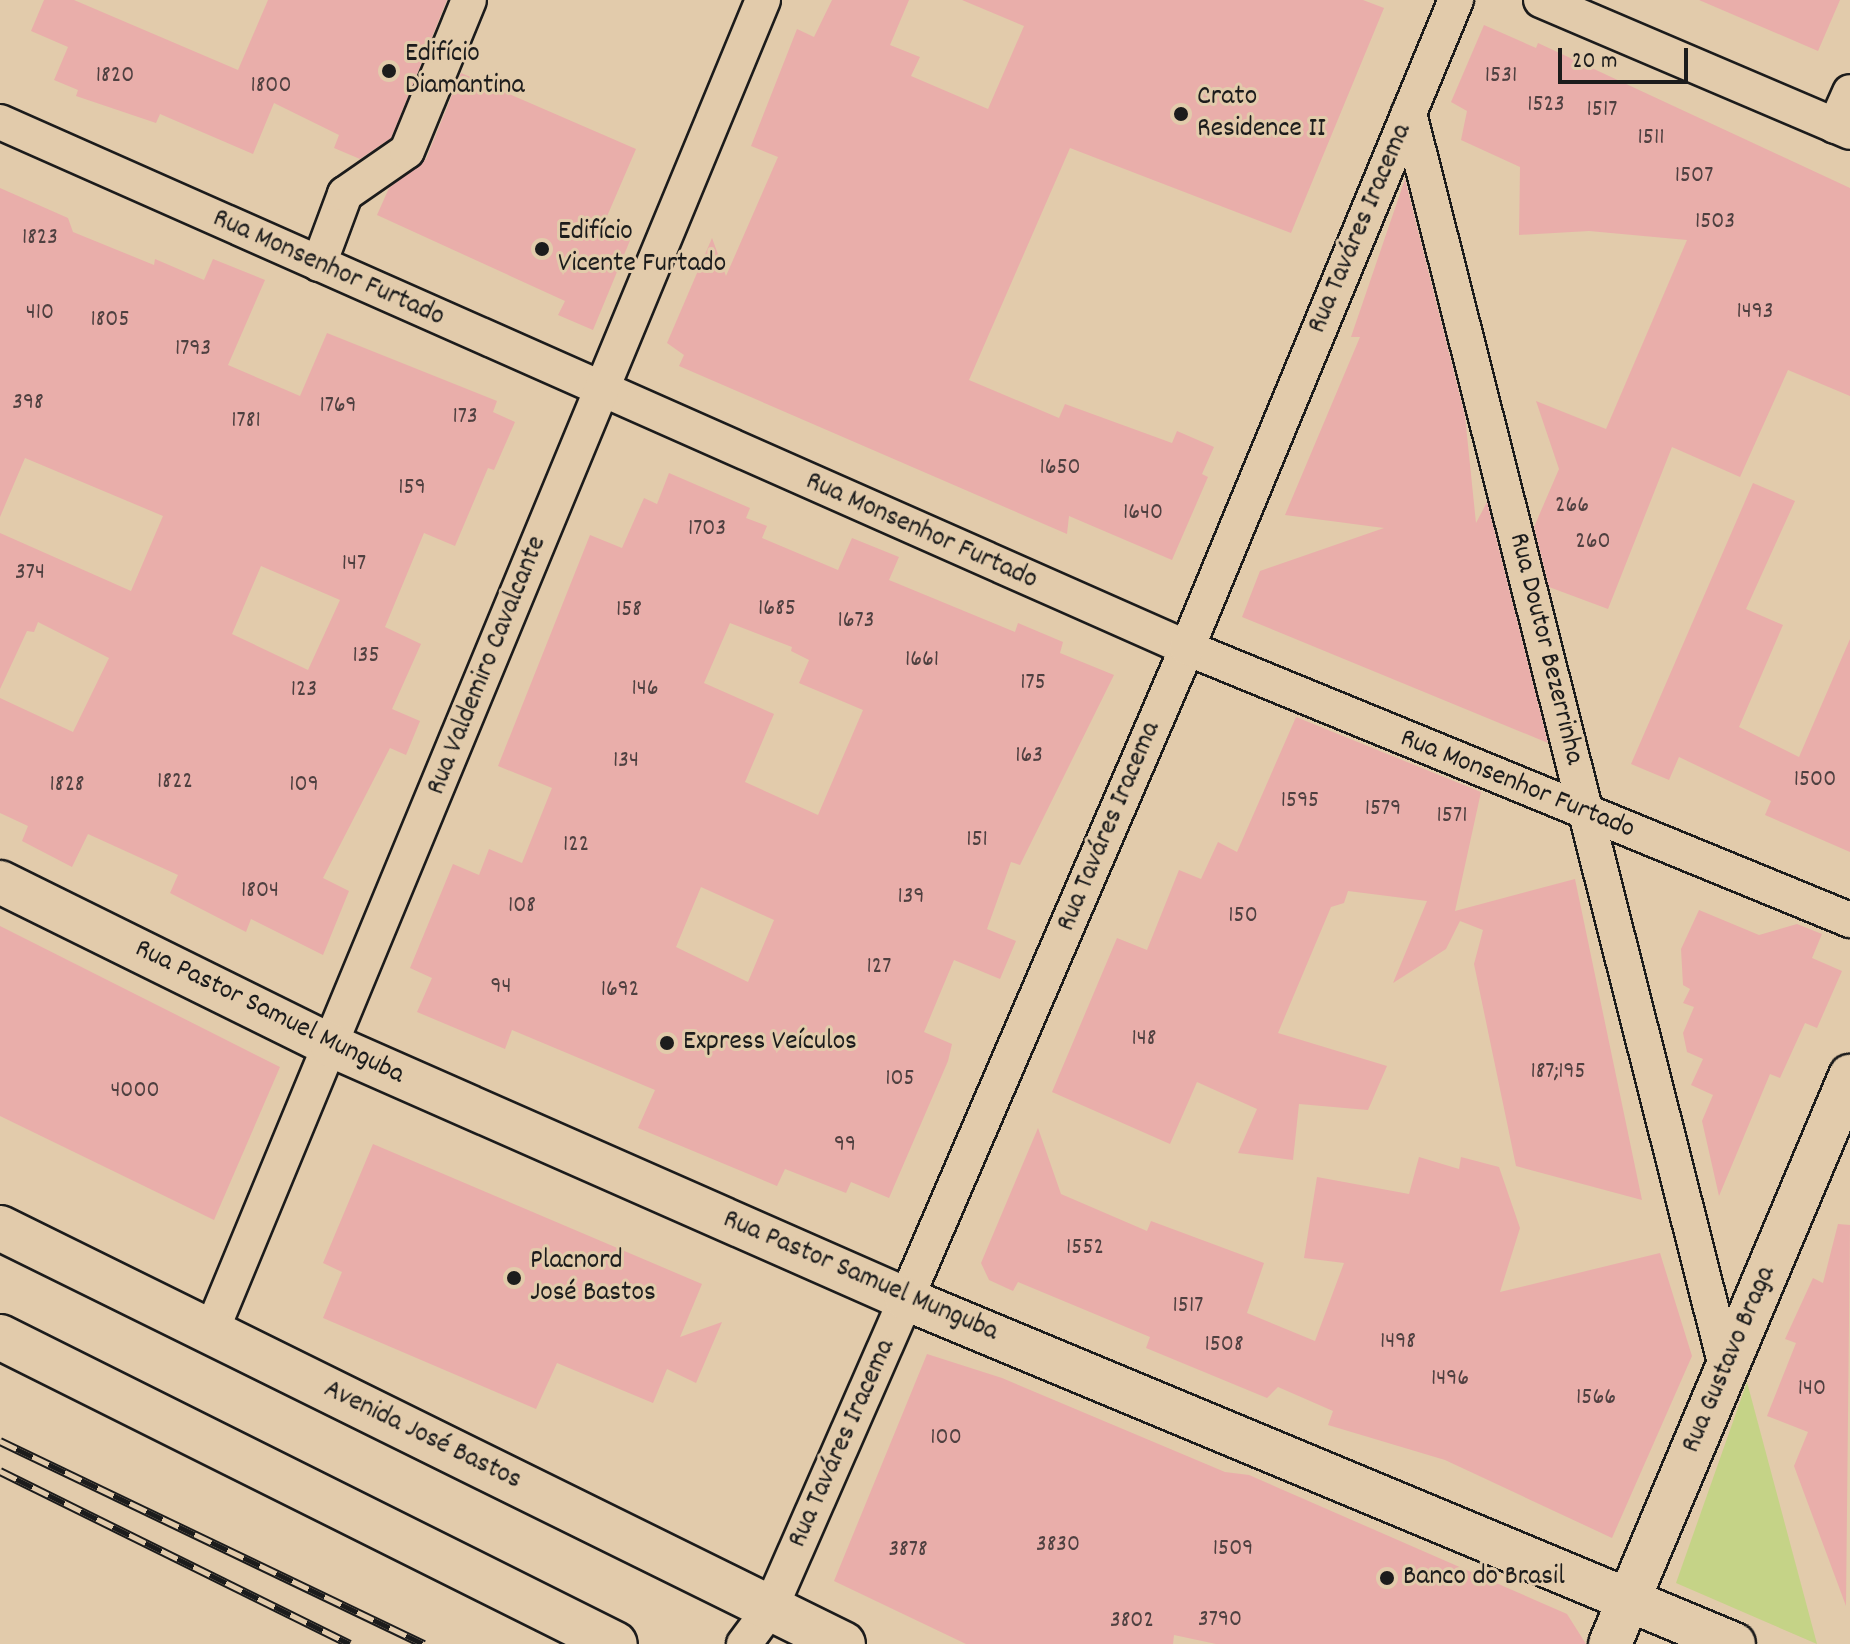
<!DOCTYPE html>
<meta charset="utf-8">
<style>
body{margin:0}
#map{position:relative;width:1850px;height:1644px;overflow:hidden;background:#e2cbab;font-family:Dekko,sans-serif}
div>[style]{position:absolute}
.green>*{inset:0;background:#c5d387}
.building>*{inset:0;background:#e9aeaa}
.roads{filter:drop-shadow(2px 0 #1c1c1c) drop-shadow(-2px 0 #1c1c1c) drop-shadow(0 2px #1c1c1c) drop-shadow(0 -2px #1c1c1c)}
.minor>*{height:34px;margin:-17px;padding:0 17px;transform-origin:17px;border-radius:17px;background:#e2cbab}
.tertiary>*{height:42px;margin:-21px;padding:0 21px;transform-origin:21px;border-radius:21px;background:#e2cbab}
.primary>*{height:44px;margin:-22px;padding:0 22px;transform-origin:22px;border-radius:22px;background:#e2cbab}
.rail>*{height:9px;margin-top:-4.5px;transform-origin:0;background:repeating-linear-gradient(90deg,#e2cbab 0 18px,#1c1c1c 0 36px);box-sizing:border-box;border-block:2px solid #1c1c1c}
.dots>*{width:22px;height:22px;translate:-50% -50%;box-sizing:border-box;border:4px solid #e2cbab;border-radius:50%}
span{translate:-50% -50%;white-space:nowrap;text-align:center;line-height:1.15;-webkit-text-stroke:6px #e2cbab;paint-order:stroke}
.number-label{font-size:24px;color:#4f4040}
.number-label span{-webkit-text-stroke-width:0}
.poi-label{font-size:28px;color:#1c1c1c}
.left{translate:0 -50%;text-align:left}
.street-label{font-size:28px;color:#1c1c1c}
.scale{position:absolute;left:1558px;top:48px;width:130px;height:36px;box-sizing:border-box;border:4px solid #1c1c1c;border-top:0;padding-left:10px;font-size:24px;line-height:28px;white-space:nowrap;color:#1c1c1c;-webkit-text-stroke:6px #e2cbab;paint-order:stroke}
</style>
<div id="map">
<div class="green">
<div style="clip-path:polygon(1747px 1382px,1817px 1644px,1676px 1583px)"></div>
</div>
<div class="building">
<div style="clip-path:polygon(44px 0,74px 0,238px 70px,268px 0,447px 0,391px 138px,360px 159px,334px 148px,339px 135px,274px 103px,253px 154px,160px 114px,156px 123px,76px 96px,78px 90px,54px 80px,68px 47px,31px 31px)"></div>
<div style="clip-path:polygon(832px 0,909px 0,890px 45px,920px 57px,911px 76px,988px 109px,1024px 26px,962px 0,1363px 0,1384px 8px,1291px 233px,1070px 148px,969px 380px,1059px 418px,1065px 404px,1172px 443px,1177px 431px,1214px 447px,1202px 474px,1208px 477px,1172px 560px,1069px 516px,1067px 534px,679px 366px,684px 355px,667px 343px,712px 238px,726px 276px,778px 157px,751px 146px,797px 29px,814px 37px)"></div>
<div style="clip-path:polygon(1699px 0,1840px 0,1818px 51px)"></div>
<div style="clip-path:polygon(1484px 25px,1536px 48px,1538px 43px,1850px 188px,1850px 396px,1788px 370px,1740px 477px,1672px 447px,1608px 609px,1549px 587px,1534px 527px,1559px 469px,1536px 401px,1606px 429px,1687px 240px,1589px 231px,1519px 235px,1520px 167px,1461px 140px,1467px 111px,1451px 102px)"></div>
<div style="clip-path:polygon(461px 73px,636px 149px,602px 228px,631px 238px,593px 330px,558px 315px,565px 301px,377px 215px,389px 188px,426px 159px)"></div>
<div style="clip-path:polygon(1405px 179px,1465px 416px,1476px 523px,1487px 502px,1548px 743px,1242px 617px,1260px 571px,1384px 528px,1285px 515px,1360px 337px,1351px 337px)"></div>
<div style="clip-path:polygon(evenodd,0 188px,68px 218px,73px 232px,154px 265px,155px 259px,204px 280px,213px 259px,265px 280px,228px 365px,300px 396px,327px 333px,497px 401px,493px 412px,515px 422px,494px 470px,488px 468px,455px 546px,424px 533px,385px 627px,421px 644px,392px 709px,420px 721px,406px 755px,390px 748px,323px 878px,349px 891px,323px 955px,251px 919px,246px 932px,170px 893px,178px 875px,88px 834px,72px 867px,22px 841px,28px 826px,0 813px,0 698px,73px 732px,109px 658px,38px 622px,34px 632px,27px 631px,0 689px,0 533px,131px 591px,163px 516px,25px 458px,0 517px,0 188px,261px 566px,340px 600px,308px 670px,232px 634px,261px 566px)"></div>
<div style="clip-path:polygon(evenodd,669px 473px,750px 508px,746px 518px,767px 526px,762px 538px,838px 570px,852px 538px,899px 557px,889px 580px,1015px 632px,1018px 623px,1063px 642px,1060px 653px,1114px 675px,1020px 865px,1011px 862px,987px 929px,1016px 941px,1000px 979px,954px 960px,924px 1032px,952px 1044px,948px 1061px,889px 1198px,851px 1182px,846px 1193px,785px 1169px,777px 1186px,638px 1128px,655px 1090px,512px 1030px,505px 1049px,417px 1012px,432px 978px,410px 968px,453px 864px,479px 875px,489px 849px,522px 863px,552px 788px,498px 766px,590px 535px,622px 548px,644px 498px,657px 504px,669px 473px,730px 623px,792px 647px,791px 651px,809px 660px,799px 683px,863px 710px,818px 815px,745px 782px,774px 714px,704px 683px,730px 623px,669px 473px,701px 887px,774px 920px,748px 982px,676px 947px,701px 887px)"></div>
<div style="clip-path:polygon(1753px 483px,1795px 501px,1746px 609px,1783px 625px,1739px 727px,1799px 757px,1850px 639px,1850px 852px,1765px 815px,1771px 801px,1679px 757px,1669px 780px,1631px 764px)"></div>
<div style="clip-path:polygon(1296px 717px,1481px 792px,1455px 911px,1575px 879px,1642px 1200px,1516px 1166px,1474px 964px,1483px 930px,1460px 921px,1446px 949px,1393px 983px,1427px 901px,1348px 891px,1344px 903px,1331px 907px,1278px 1033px,1387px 1066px,1368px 1110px,1299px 1104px,1293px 1160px,1238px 1153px,1257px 1109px,1197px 1082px,1170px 1144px,1052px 1092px,1117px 938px,1147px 950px,1179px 870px,1201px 879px,1218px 842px,1237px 852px)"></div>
<div style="clip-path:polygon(1699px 910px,1759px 935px,1797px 924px,1822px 934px,1812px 958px,1842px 971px,1817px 1028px,1805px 1023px,1780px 1078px,1770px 1074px,1719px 1196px,1702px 1121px,1713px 1095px,1691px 1085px,1703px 1059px,1687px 1052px,1683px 1033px,1694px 1007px,1683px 1003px,1690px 989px,1683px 985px,1681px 949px)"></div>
<div style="clip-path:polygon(0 926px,280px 1067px,214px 1220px,0 1116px)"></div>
<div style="clip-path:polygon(1038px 1128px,1061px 1194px,1147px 1231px,1151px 1221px,1264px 1263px,1247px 1313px,1315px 1341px,1344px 1263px,1304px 1258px,1317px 1177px,1409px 1194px,1419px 1157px,1459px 1169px,1461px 1157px,1499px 1167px,1520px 1228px,1500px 1292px,1660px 1253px,1692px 1356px,1612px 1538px,1445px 1460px,1328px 1425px,1333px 1411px,1278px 1387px,1267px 1398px,1146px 1348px,1150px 1337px,1018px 1282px,1013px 1291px,989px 1280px,981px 1263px)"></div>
<div style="clip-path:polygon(373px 1144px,702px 1284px,680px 1337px,722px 1322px,696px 1383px,667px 1369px,653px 1403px,557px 1363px,536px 1409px,323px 1318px,342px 1272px,323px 1263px)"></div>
<div style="clip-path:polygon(1838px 1224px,1850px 1225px,1846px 1606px,1794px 1466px,1808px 1432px,1767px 1416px,1796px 1343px,1785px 1339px,1813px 1278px,1823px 1283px)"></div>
<div style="clip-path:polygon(927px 1354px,1002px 1378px,1225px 1472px,1249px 1475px,1567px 1614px,1586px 1644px,1216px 1644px,1174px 1635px,1173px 1644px,966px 1644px,834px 1581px)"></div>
</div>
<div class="roads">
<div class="minor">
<div style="left:1541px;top:0;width:336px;rotate:23.1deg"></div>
<div style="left:1409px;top:113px;width:1298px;rotate:75.81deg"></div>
<div style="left:0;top:122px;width:1298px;rotate:23.9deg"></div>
<div style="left:1187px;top:648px;width:717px;rotate:22.31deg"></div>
<div style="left:1835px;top:126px;width:37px;rotate:-66deg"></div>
<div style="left:319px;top:264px;width:75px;rotate:-69.6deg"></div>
<div style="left:345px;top:194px;width:75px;rotate:-34.7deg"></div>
<div style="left:407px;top:151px;width:163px;rotate:-67.7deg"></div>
<div style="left:211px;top:1332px;width:1442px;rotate:-67.49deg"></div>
<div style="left:744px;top:1644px;width:44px;rotate:-53.4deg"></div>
<div style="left:770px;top:1609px;width:339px;rotate:-66.3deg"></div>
<div style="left:906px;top:1299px;width:709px;rotate:-66.65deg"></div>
<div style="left:1187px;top:648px;width:702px;rotate:-67.46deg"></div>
</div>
<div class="tertiary">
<div style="left:0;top:882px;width:370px;rotate:26.3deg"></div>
<div style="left:332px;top:1046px;width:627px;rotate:23.79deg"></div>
<div style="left:906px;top:1299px;width:897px;rotate:22.62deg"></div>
<div style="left:1610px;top:1644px;width:617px;rotate:-67.09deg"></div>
</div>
<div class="primary">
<div style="left:0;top:1228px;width:940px;rotate:26.27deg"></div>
<div style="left:0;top:1337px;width:687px;rotate:26.53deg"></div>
</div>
</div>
<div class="rail">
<div style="left:0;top:1441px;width:470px;rotate:25.6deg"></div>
<div style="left:0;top:1471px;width:390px;rotate:26.3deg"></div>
</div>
<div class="dots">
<div style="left:389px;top:71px;background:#1c1c1c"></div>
<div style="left:1181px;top:114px;background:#1c1c1c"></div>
<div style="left:542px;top:249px;background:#1c1c1c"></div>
<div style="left:667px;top:1043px;background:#1c1c1c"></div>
<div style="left:514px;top:1278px;background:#1c1c1c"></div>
<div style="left:1387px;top:1578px;background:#1c1c1c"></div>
</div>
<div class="number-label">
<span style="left:115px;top:77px">1820</span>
<span style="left:1501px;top:77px">1531</span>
<span style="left:271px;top:87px">1800</span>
<span style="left:1546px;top:106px">1523</span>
<span style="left:1602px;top:111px">1517</span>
<span style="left:1651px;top:139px">1511</span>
<span style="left:1694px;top:177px">1507</span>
<span style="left:1715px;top:223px">1503</span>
<span style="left:40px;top:239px">1823</span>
<span style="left:1755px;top:313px">1493</span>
<span style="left:40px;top:314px">410</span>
<span style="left:110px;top:321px">1805</span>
<span style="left:193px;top:350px">1793</span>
<span style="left:28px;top:404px">398</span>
<span style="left:338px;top:407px">1769</span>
<span style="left:465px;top:418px">173</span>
<span style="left:246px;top:422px">1781</span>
<span style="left:1060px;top:469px">1650</span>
<span style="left:412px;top:489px">159</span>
<span style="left:1572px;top:507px">266</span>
<span style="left:1143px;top:514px">1640</span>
<span style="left:707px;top:530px">1703</span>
<span style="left:1593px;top:543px">260</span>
<span style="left:354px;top:565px">147</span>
<span style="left:30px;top:574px">374</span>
<span style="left:777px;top:610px">1685</span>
<span style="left:629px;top:611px">158</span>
<span style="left:856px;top:622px">1673</span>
<span style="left:366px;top:657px">135</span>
<span style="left:922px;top:661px">1661</span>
<span style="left:1033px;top:684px">175</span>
<span style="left:645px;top:690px">146</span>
<span style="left:304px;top:691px">123</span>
<span style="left:1029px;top:757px">163</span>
<span style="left:626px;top:762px">134</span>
<span style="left:1815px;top:781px">1500</span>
<span style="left:175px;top:783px">1822</span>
<span style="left:67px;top:786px">1828</span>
<span style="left:304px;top:786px">109</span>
<span style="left:1300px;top:802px">1595</span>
<span style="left:1383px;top:810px">1579</span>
<span style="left:1452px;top:817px">1571</span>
<span style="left:977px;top:841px">151</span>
<span style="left:576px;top:846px">122</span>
<span style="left:260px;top:892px">1804</span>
<span style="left:911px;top:898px">139</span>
<span style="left:522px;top:907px">108</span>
<span style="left:1243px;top:917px">150</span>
<span style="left:879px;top:968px">127</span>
<span style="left:501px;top:988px">94</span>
<span style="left:620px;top:991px">1692</span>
<span style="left:1144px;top:1040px">148</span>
<span style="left:1558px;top:1073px">187;195</span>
<span style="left:900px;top:1080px">105</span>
<span style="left:135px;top:1092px">4000</span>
<span style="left:845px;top:1146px">99</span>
<span style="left:1085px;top:1249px">1552</span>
<span style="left:1188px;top:1307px">1517</span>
<span style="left:1398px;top:1343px">1498</span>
<span style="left:1224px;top:1346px">1508</span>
<span style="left:1450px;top:1380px">1496</span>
<span style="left:1812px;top:1390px">140</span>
<span style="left:1596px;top:1399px">1566</span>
<span style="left:946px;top:1439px">100</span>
<span style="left:1058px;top:1546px">3830</span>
<span style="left:1233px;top:1550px">1509</span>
<span style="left:908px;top:1551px">3878</span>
<span style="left:1220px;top:1621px">3790</span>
<span style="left:1132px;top:1622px">3802</span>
</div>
<div class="poi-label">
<span class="left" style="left:405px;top:71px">Edifício<br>Diamantina</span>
<span class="left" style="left:1197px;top:114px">Crato<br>Residence II</span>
<span class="left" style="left:558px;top:249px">Edifício<br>Vicente Furtado</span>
<span class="left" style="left:683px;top:1043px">Express Veículos</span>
<span class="left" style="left:530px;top:1278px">Placnord<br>José Bastos</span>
<span class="left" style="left:1403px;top:1578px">Banco do Brasil</span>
</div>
<div class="street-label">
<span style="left:1361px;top:229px;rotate:-67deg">Rua Taváres Iracema</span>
<span style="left:328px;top:269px;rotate:24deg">Rua Monsenhor Furtado</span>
<span style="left:921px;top:532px;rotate:24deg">Rua Monsenhor Furtado</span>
<span style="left:1545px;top:649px;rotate:76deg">Rua Doutor Bezerrinha</span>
<span style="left:488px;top:666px;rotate:-68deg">Rua Valdemiro Cavalcante</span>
<span style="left:1517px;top:785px;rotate:22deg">Rua Monsenhor Furtado</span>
<span style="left:1110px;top:827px;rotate:-67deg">Rua Taváres Iracema</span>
<span style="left:269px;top:1013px;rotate:26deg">Rua Pastor Samuel Munguba</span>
<span style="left:860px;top:1277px;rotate:23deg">Rua Pastor Samuel Munguba</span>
<span style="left:1730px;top:1360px;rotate:-67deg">Rua Gustavo Braga</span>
<span style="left:422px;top:1436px;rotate:26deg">Avenida José Bastos</span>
<span style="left:843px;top:1444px;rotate:-66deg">Rua Taváres Iracema</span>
</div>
<div class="scale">20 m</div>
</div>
